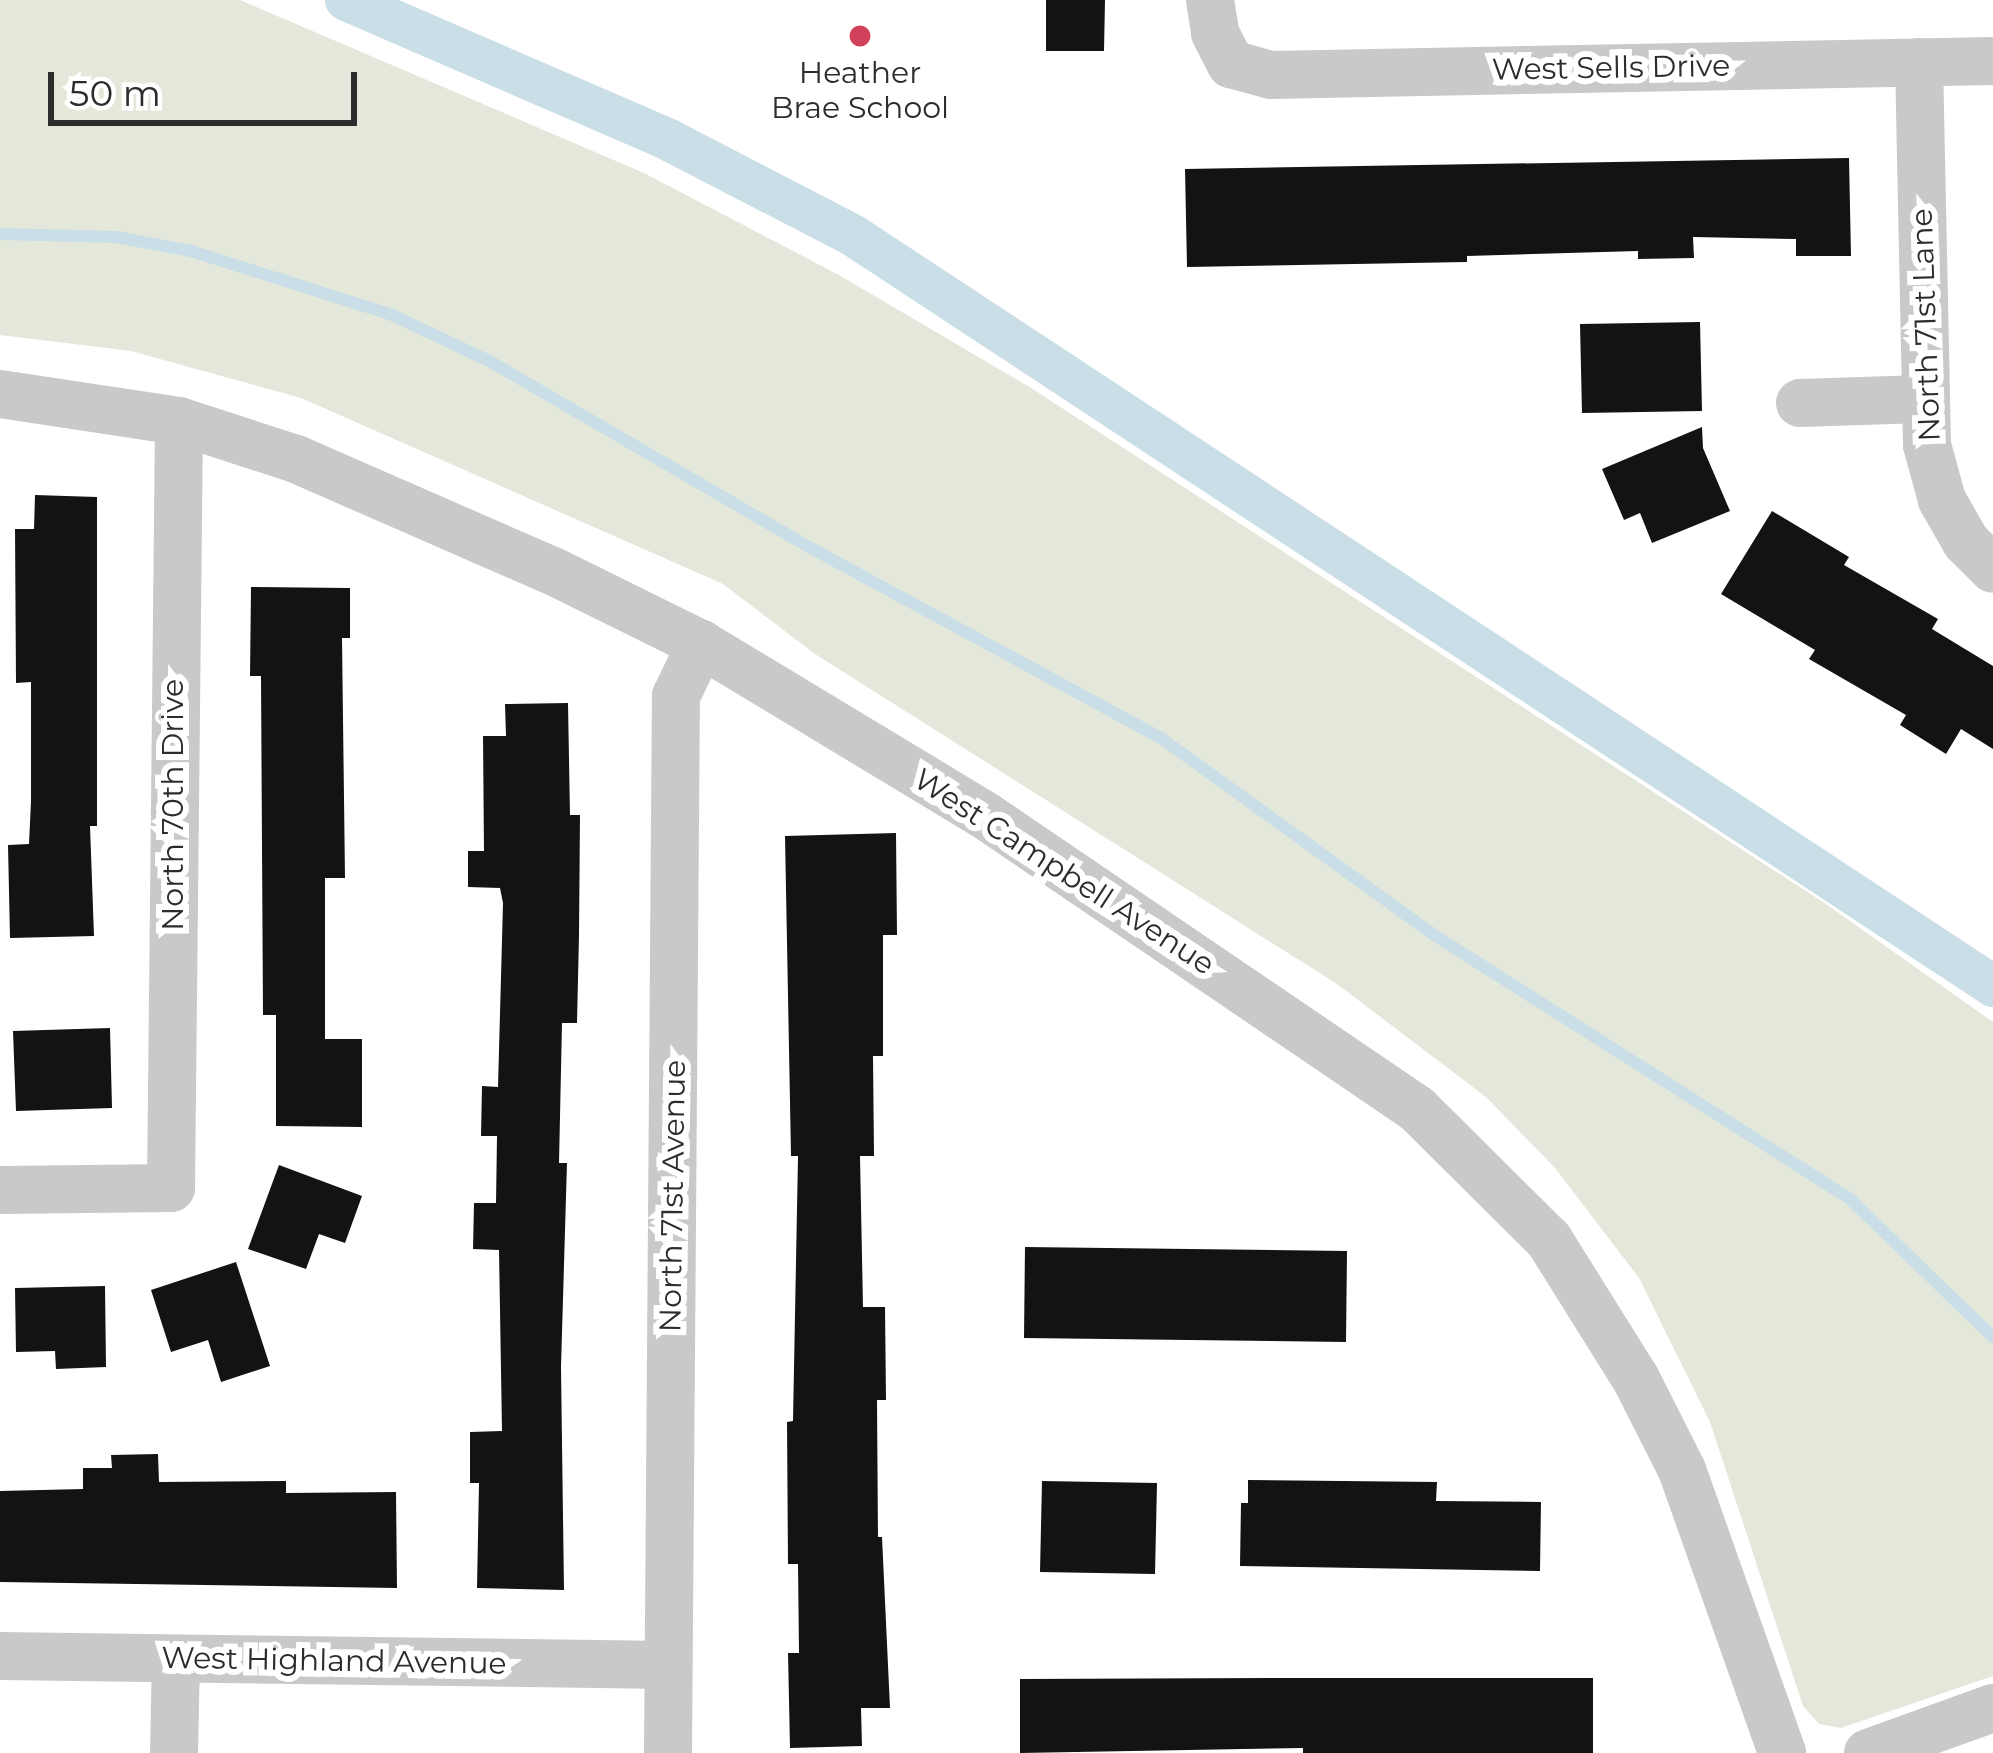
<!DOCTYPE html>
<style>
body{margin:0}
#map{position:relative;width:1993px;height:1753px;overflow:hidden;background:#fff;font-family:Montserrat,sans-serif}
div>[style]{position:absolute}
.green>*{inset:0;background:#e4e8db}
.stream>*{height:12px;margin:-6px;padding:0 6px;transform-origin:6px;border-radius:6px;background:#c9dee6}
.canal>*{height:42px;margin:-21px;padding:0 21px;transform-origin:21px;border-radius:21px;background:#c9dee6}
.building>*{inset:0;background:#131313}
.minor>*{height:48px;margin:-24px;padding:0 24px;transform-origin:24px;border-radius:24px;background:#c9c9c9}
.dots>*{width:33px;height:33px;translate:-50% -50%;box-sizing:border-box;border:6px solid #fff;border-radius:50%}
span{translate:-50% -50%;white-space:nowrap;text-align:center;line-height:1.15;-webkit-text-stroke:12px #fff;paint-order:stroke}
.street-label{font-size:30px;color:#2c2c2c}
.poi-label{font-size:30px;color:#2c2c2c}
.scale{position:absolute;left:48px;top:72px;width:309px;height:54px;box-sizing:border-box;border:6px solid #2c2c2c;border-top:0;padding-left:15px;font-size:36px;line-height:42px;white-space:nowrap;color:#2c2c2c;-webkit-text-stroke:9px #fff;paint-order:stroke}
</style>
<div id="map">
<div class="green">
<div style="clip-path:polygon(0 0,240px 0,644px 173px,839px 275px,1028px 386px,1826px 904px,1993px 1022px,1993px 1676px,1841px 1728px,1819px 1724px,1803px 1706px,1710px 1422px,1639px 1278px,1555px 1168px,1486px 1097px,1337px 984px,815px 654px,723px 584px,301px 398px,131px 351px,0 335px)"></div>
</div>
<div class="stream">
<div style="left:0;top:234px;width:116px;rotate:1.5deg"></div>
<div style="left:116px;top:237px;width:76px;rotate:10.6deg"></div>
<div style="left:191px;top:251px;width:209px;rotate:17.6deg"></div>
<div style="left:390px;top:314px;width:112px;rotate:25.4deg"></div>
<div style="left:491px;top:362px;width:368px;rotate:30.2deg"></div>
<div style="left:809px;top:547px;width:400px;rotate:28.5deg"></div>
<div style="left:1161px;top:738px;width:333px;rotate:35.8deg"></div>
<div style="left:1431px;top:933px;width:498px;rotate:32.4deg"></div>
<div style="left:1851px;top:1200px;width:197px;rotate:44deg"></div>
</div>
<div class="canal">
<div style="left:346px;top:0;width:352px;rotate:23.4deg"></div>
<div style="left:669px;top:140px;width:208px;rotate:27.4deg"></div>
<div style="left:854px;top:236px;width:1364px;rotate:33.36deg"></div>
</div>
<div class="building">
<div style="clip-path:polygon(1046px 0,1105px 0,1104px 51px,1046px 51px)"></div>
<div style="clip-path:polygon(1849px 158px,1851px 256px,1796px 256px,1796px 239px,1693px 237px,1694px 258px,1638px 259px,1638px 251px,1467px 256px,1467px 262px,1187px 267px,1185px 169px)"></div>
<div style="clip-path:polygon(1700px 322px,1702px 411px,1582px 413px,1580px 324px)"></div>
<div style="clip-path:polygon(1702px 427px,1703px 448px,1730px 511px,1652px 543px,1640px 513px,1624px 520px,1602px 469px)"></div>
<div style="clip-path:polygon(35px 495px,97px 497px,97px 826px,90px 826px,94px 936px,10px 938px,8px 845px,29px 844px,31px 801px,31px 682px,16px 683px,15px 529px,34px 529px)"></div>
<div style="clip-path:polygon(1772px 511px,1849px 557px,1844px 565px,1938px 619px,1932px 629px,1993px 666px,1993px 749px,1961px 729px,1946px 754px,1900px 725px,1906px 715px,1809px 659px,1815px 650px,1721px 594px)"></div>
<div style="clip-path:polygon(251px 587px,350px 588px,350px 638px,342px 638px,345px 878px,325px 878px,325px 1039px,362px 1039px,362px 1127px,276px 1126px,276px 1015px,263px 1015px,261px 676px,250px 676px)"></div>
<div style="clip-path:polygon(568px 703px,570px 815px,580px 815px,579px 935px,577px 1023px,562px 1023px,559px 1163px,567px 1163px,561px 1367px,564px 1590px,477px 1588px,479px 1483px,470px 1483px,470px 1432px,502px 1431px,499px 1250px,473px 1249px,474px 1203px,496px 1203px,497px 1136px,481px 1136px,482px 1086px,498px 1087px,503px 903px,500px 888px,468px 887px,468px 851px,484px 851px,483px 736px,506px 736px,505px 704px)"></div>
<div style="clip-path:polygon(896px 833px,897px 935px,883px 935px,883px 1056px,873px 1056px,874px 1156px,860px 1156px,863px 1307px,885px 1307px,886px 1400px,877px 1400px,878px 1537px,882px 1537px,890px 1708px,861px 1708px,862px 1746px,790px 1748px,788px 1653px,799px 1653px,798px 1564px,788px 1564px,787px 1422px,793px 1421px,798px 1156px,791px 1156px,785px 836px)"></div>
<div style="clip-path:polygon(110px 1028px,112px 1108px,16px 1111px,13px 1031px)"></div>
<div style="clip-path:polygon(279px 1165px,362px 1196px,345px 1243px,319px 1234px,306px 1269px,248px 1249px)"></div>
<div style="clip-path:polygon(1025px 1247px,1347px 1251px,1346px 1342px,1024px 1338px)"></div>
<div style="clip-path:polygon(236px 1262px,270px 1366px,221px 1382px,208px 1340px,171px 1352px,151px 1290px)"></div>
<div style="clip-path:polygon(105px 1286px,106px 1367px,56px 1369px,55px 1351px,16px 1352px,15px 1288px)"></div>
<div style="clip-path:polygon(158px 1454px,159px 1482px,286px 1481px,286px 1493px,396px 1492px,397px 1588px,0 1582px,0 1491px,83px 1489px,83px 1468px,112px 1468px,111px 1455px)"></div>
<div style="clip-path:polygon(1248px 1480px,1437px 1482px,1436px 1501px,1541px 1502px,1540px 1571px,1240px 1566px,1241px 1503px,1248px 1503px)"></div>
<div style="clip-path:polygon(1042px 1481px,1157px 1483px,1155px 1574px,1040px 1572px)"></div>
<div style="clip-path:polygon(1271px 1678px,1593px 1678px,1593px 1753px,1303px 1753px,1303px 1748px,1020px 1753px,1020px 1679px)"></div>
</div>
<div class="minor">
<div style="left:1210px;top:0;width:33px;rotate:81deg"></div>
<div style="left:1215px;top:33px;width:35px;rotate:63deg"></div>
<div style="left:1231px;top:64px;width:41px;rotate:15.4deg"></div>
<div style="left:1271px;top:75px;width:722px;rotate:-1.11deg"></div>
<div style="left:1919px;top:62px;width:383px;rotate:88.8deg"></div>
<div style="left:1927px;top:445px;width:57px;rotate:74.7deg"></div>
<div style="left:1942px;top:500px;width:48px;rotate:60.3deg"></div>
<div style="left:1966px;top:542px;width:38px;rotate:45deg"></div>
<div style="left:0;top:394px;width:181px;rotate:8.6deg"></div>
<div style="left:179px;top:421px;width:123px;rotate:18deg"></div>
<div style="left:296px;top:459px;width:283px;rotate:23.6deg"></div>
<div style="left:555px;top:572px;width:163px;rotate:26.3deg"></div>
<div style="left:701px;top:644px;width:329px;rotate:31.1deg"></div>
<div style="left:983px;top:814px;width:525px;rotate:34.2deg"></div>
<div style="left:1417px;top:1109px;width:186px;rotate:44.8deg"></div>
<div style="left:1549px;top:1240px;width:164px;rotate:58deg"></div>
<div style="left:1636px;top:1379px;width:102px;rotate:63.2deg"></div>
<div style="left:1682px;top:1470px;width:300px;rotate:70.5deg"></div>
<div style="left:1800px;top:403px;width:124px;rotate:-1.8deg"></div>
<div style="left:0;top:1190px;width:171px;rotate:-0.7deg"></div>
<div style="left:171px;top:1188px;width:767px;rotate:-89.4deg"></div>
<div style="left:0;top:1656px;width:668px;rotate:0.77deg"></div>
<div style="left:174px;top:1753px;width:93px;rotate:-88.8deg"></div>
<div style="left:668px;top:1753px;width:1057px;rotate:-89.57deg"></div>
<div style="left:676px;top:696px;width:58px;rotate:-64.3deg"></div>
<div style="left:1868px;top:1753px;width:133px;rotate:-19.8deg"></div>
</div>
<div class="dots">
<div style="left:860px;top:36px;background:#d0425b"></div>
</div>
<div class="street-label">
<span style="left:1611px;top:68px;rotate:-1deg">West Sells Drive</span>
<span style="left:1926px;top:325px;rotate:-92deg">North 71st Lane</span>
<span style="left:173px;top:805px;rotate:-90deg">North 70th Drive</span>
<span style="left:1064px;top:872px;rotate:33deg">West Campbell Avenue</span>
<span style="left:673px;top:1196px;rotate:-89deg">North 71st Avenue</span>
<span style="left:334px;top:1661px;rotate:1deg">West Highland Avenue</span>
</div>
<div class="poi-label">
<span style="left:860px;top:90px">Heather<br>Brae School</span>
</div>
<div class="scale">50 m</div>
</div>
